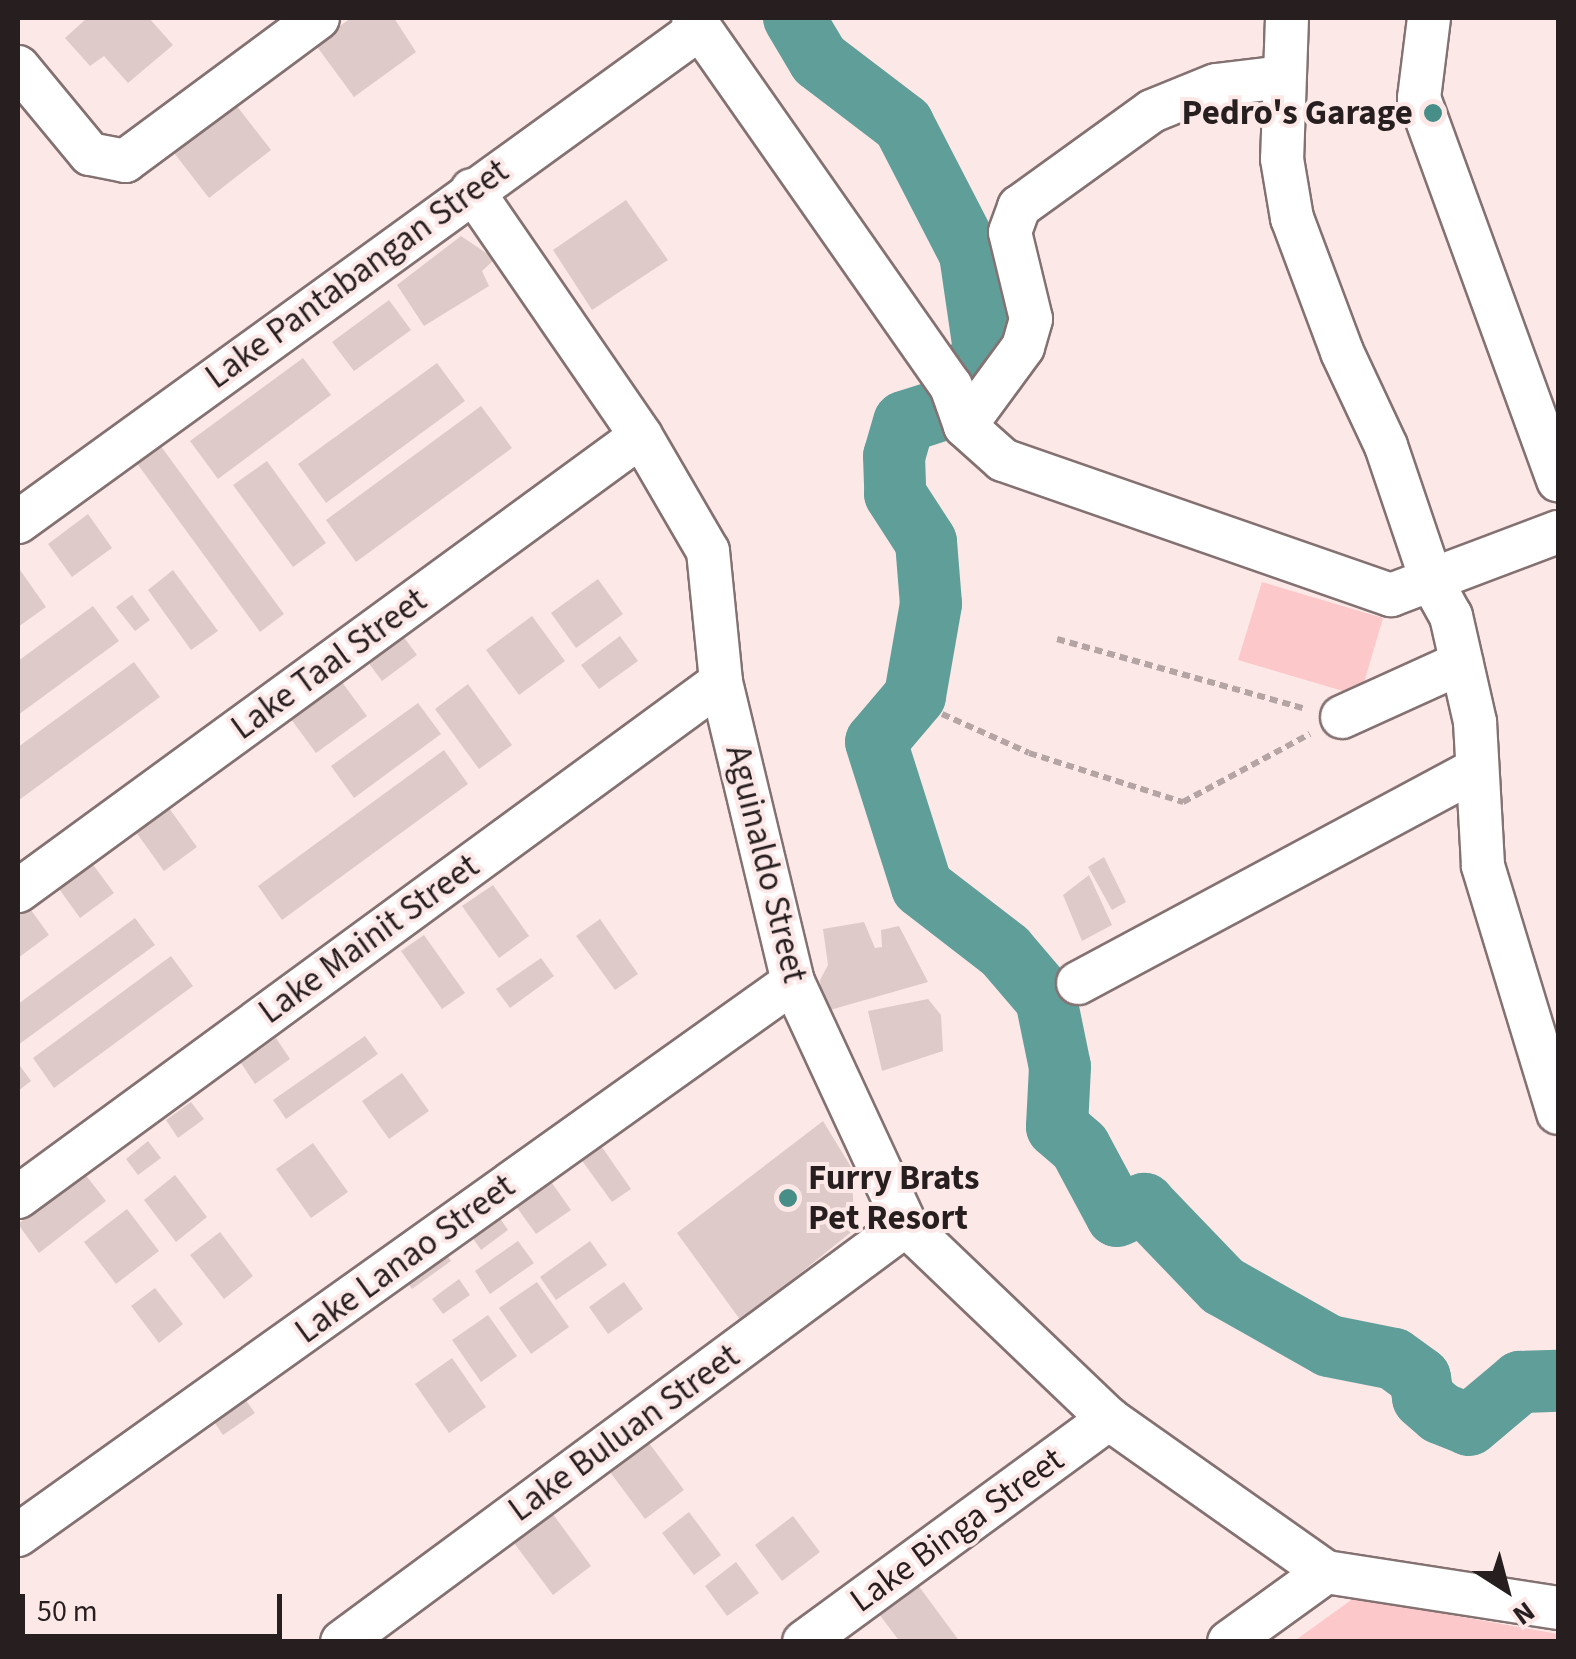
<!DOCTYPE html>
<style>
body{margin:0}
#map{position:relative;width:1576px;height:1659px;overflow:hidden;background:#fde8e8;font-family:"Source Sans 3",sans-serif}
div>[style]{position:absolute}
.green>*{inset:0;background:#fcc8ca}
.river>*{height:62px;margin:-31px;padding:0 31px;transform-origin:31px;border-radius:31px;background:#609e99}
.building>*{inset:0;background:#dfcaca}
.path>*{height:6px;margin-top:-3px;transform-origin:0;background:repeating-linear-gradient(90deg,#b4a4a4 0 8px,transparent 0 13px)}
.roads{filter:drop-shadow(2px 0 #847171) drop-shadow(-2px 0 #847171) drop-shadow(0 2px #847171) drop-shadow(0 -2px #847171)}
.minor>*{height:42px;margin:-21px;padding:0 21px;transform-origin:21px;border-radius:21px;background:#fff}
.dots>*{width:28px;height:28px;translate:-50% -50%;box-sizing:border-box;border:5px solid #fde8e8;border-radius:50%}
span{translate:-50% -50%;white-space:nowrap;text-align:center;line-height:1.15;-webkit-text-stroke:8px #fde8e8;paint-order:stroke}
.poi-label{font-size:35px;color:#271f1f;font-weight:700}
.right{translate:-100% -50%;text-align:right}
.left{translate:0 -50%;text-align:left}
.street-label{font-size:35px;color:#271f1f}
.frame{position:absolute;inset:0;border:20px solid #271f1f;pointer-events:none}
.north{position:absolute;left:1456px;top:1539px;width:100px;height:100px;-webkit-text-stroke:8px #fde8e8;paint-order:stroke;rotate:144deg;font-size:28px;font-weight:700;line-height:40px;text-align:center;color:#271f1f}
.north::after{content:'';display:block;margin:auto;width:35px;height:45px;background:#271f1f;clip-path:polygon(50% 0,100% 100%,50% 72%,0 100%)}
.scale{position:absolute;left:20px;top:1594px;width:262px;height:45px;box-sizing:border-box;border:5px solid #271f1f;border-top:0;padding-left:12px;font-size:30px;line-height:35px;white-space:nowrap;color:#271f1f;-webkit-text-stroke:8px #fde8e8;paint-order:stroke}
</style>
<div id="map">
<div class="green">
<div style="clip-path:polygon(1262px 582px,1383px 618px,1360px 696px,1238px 660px)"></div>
<div style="clip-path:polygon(1354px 1598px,1558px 1634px,1558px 1642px,1293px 1642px)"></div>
</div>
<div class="river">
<div style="left:794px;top:18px;width:49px;rotate:59.2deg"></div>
<div style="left:819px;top:60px;width:106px;rotate:37.3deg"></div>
<div style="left:903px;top:124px;width:146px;rotate:62.7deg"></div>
<div style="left:970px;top:254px;width:97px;rotate:81.7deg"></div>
<div style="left:984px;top:350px;width:66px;rotate:120.1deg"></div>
<div style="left:951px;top:407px;width:49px;rotate:162.3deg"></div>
<div style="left:904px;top:422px;width:35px;rotate:106deg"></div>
<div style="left:894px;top:456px;width:38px;rotate:88deg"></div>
<div style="left:895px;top:494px;width:57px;rotate:57.1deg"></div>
<div style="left:926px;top:542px;width:62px;rotate:85.4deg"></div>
<div style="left:931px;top:604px;width:93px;rotate:99.9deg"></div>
<div style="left:915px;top:696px;width:60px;rotate:130.3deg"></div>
<div style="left:876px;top:742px;width:152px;rotate:72.4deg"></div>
<div style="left:922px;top:887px;width:105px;rotate:37.6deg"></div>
<div style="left:1005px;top:951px;width:63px;rotate:49.5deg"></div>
<div style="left:1046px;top:999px;width:69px;rotate:78.4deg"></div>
<div style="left:1060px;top:1067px;width:60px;rotate:92.9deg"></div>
<div style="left:1057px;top:1127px;width:30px;rotate:41deg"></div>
<div style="left:1080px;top:1147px;width:78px;rotate:61.8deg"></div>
<div style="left:1117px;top:1216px;width:30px;rotate:-24deg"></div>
<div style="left:1144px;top:1204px;width:114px;rotate:46.1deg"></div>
<div style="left:1223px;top:1286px;width:122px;rotate:29.5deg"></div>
<div style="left:1329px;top:1346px;width:66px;rotate:11.3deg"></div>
<div style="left:1394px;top:1359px;width:32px;rotate:36deg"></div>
<div style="left:1420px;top:1378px;width:20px;rotate:81deg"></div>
<div style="left:1423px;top:1398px;width:23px;rotate:41deg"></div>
<div style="left:1440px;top:1413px;width:31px;rotate:22deg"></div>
<div style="left:1469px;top:1425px;width:67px;rotate:-40.1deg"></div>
<div style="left:1520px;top:1382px;width:38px;rotate:-2deg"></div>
</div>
<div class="building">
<div style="clip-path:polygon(87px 18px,149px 18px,173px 45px,128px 83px,104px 56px,90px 66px,65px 38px)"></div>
<div style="clip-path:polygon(351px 18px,394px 18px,416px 52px,354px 97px,315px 44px)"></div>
<div style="clip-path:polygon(233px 101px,271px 150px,209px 198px,171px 149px)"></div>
<div style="clip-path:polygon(626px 200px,668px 260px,592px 310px,553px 250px)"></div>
<div style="clip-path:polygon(461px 236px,495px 259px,482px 271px,489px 286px,424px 326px,397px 285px)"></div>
<div style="clip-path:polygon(389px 300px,411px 330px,354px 371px,332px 342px)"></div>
<div style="clip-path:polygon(303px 358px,331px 395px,218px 479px,190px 441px)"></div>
<div style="clip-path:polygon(437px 363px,465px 401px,326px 503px,298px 464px)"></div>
<div style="clip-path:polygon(481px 406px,512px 448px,356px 562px,326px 520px)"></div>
<div style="clip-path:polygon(160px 445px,284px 614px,260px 632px,136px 462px)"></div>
<div style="clip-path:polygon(267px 461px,326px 543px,293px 567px,233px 485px)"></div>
<div style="clip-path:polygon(88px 514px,112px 548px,72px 577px,48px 544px)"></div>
<div style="clip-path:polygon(18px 567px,46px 607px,18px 627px)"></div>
<div style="clip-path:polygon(173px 570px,218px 631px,191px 650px,148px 590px)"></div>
<div style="clip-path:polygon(598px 579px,623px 614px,576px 648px,551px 613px)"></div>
<div style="clip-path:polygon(132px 595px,150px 620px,135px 631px,116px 607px)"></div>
<div style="clip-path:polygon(93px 606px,119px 641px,18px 715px,18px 661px)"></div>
<div style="clip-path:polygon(532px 616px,565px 661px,519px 695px,486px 650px)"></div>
<div style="clip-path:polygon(394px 624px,417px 655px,382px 681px,359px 650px)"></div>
<div style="clip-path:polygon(620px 636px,638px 661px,599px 689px,581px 665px)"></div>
<div style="clip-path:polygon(134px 662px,160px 697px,19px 800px,18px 747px)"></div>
<div style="clip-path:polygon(333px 670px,367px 716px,316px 753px,282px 707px)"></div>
<div style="clip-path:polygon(468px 684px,512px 745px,479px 769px,435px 709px)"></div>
<div style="clip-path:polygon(418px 703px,441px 734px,354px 798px,331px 766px)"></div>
<div style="clip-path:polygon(444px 750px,468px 784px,282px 920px,258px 886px)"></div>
<div style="clip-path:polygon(161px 797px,197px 847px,164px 871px,128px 821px)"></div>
<div style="clip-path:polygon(83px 851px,114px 893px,80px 918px,49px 875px)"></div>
<div style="clip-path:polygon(1104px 857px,1126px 902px,1112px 910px,1088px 867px)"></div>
<div style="clip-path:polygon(1089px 875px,1112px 925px,1082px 941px,1063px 895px)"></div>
<div style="clip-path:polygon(493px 885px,529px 936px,499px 958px,462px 906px)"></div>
<div style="clip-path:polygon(18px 892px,49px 935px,18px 958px)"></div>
<div style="clip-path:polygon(135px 918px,155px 945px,18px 1045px,18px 1004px)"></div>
<div style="clip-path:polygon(600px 919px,638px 974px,615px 990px,576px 936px)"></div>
<div style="clip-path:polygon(864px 922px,875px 948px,882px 947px,881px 930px,899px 926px,928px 982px,823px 1012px,820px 980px,828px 965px,823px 929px)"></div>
<div style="clip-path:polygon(424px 935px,465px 993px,442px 1009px,401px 951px)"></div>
<div style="clip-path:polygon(171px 956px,193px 986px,54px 1088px,33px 1058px)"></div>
<div style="clip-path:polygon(541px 958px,554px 976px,510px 1008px,496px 989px)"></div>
<div style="clip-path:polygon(928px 999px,941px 1015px,943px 1051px,882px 1071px,868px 1011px)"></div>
<div style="clip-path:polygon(365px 1036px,378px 1054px,286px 1119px,273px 1100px)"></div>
<div style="clip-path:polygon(276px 1038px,290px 1059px,255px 1084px,241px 1063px)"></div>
<div style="clip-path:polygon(18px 1063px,31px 1081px,18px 1091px)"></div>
<div style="clip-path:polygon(402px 1073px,429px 1111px,389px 1139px,362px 1101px)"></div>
<div style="clip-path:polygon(191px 1102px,204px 1119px,178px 1138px,166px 1120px)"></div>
<div style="clip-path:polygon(823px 1121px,851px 1167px,855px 1229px,741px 1321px,677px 1233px)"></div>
<div style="clip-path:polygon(595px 1137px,631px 1189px,612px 1202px,575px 1151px)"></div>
<div style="clip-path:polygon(148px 1141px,161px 1158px,138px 1175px,126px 1159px)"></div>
<div style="clip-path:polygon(313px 1143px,348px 1192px,311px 1218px,276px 1169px)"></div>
<div style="clip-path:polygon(540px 1166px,571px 1210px,536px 1234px,505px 1191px)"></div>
<div style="clip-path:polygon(84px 1173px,106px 1201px,39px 1253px,18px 1224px)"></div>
<div style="clip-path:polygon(175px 1175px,207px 1217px,176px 1242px,144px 1200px)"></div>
<div style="clip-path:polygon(490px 1204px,508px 1230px,481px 1250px,463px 1224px)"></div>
<div style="clip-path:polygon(127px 1209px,159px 1251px,116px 1284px,84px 1242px)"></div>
<div style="clip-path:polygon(220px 1232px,253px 1276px,224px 1299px,190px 1255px)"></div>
<div style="clip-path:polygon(437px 1240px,451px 1261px,412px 1289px,397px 1268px)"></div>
<div style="clip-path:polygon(518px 1241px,534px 1263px,490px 1294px,475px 1271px)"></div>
<div style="clip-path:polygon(590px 1241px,607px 1265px,556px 1300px,540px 1277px)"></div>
<div style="clip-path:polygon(459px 1279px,470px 1295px,443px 1314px,432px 1299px)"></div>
<div style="clip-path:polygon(537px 1282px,569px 1327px,531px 1354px,499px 1308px)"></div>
<div style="clip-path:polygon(624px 1282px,643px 1309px,608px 1334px,589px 1307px)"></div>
<div style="clip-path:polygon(155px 1288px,183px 1324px,159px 1343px,131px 1306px)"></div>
<div style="clip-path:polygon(488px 1315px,517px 1356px,481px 1382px,452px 1340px)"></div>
<div style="clip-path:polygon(452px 1358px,486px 1407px,449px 1433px,415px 1384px)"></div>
<div style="clip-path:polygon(237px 1388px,255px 1413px,223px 1435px,206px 1410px)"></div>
<div style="clip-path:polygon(640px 1431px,684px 1490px,645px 1519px,601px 1460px)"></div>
<div style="clip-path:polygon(544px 1502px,591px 1566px,553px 1595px,505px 1531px)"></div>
<div style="clip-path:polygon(689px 1512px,721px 1555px,694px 1575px,662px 1533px)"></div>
<div style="clip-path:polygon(793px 1516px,820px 1552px,782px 1581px,755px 1545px)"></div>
<div style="clip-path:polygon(736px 1562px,759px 1593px,727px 1616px,705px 1586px)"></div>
<div style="clip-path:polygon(915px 1581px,960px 1642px,900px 1642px,876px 1610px)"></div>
</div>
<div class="path">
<div style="left:1057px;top:639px;width:259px;rotate:15.7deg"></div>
<div style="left:942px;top:714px;width:95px;rotate:24.1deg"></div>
<div style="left:1029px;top:753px;width:162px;rotate:17.7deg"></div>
<div style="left:1183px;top:802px;width:144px;rotate:-28.2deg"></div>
</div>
<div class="roads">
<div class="minor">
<div style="left:693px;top:18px;width:449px;rotate:55deg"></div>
<div style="left:951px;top:386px;width:42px;rotate:70.7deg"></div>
<div style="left:965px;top:426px;width:51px;rotate:41.8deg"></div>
<div style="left:1003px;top:460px;width:411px;rotate:19.2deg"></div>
<div style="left:1391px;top:595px;width:178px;rotate:-20.7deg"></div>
<div style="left:1287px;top:18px;width:141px;rotate:92deg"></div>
<div style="left:1282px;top:159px;width:60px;rotate:80.4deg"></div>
<div style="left:1292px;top:218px;width:143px;rotate:69.5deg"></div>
<div style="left:1342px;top:352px;width:104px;rotate:64.9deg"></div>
<div style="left:1386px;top:446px;width:144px;rotate:71.3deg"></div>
<div style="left:1432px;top:582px;width:39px;rotate:61deg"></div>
<div style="left:1451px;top:616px;width:109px;rotate:77.2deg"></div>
<div style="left:1475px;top:722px;width:144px;rotate:86.8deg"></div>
<div style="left:1483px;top:866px;width:258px;rotate:73.1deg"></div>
<div style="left:1429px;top:18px;width:81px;rotate:97.1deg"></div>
<div style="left:1419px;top:98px;width:407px;rotate:70deg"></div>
<div style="left:18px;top:67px;width:113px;rotate:50.4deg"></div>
<div style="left:90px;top:154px;width:36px;rotate:11deg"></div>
<div style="left:125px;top:161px;width:240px;rotate:-36.5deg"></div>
<div style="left:472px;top:190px;width:298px;rotate:55.5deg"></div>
<div style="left:641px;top:436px;width:133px;rotate:59.8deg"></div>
<div style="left:708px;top:551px;width:132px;rotate:84.3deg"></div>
<div style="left:721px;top:682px;width:309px;rotate:76.5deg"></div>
<div style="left:793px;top:982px;width:268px;rotate:65.1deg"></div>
<div style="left:906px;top:1225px;width:281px;rotate:43.7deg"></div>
<div style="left:1109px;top:1419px;width:266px;rotate:35.2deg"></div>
<div style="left:1326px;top:1572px;width:235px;rotate:8.8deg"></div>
<div style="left:965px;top:426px;width:98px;rotate:-53.7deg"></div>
<div style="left:1023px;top:347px;width:29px;rotate:-74deg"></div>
<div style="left:1031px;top:319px;width:89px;rotate:-103.6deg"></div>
<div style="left:1010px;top:232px;width:27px;rotate:-70deg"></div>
<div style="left:1019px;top:207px;width:164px;rotate:-35.8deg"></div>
<div style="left:1152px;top:111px;width:69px;rotate:-22.1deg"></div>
<div style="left:1216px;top:85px;width:67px;rotate:-6.8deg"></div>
<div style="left:18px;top:522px;width:841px;rotate:-35.9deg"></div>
<div style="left:1342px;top:717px;width:131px;rotate:-24.4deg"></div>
<div style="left:18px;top:891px;width:771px;rotate:-36.14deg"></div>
<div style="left:1078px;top:983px;width:451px;rotate:-28.2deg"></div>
<div style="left:18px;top:1197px;width:871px;rotate:-36.23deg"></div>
<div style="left:18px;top:1535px;width:952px;rotate:-35.51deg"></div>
<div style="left:342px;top:1642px;width:701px;rotate:-36.48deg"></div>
<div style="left:804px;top:1642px;width:378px;rotate:-36.2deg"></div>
<div style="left:1229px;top:1642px;width:120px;rotate:-35.8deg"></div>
</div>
</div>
<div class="dots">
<div style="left:1433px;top:113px;background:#478e89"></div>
<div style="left:788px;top:1198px;background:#478e89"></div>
</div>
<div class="poi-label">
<span class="right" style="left:1413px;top:113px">Pedro's Garage</span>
<span class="left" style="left:808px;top:1198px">Furry Brats<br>Pet Resort</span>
</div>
<div class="street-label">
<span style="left:357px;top:274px;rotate:-36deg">Lake Pantabangan Street</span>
<span style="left:329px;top:664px;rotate:-36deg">Lake Taal Street</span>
<span style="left:766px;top:864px;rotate:76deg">Aguinaldo Street</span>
<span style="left:369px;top:939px;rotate:-36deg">Lake Mainit Street</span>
<span style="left:405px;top:1259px;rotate:-36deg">Lake Lanao Street</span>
<span style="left:624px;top:1433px;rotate:-36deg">Lake Buluan Street</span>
<span style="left:957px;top:1530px;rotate:-36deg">Lake Binga Street</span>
</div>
<div class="frame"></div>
<div class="north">N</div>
<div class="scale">50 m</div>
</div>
